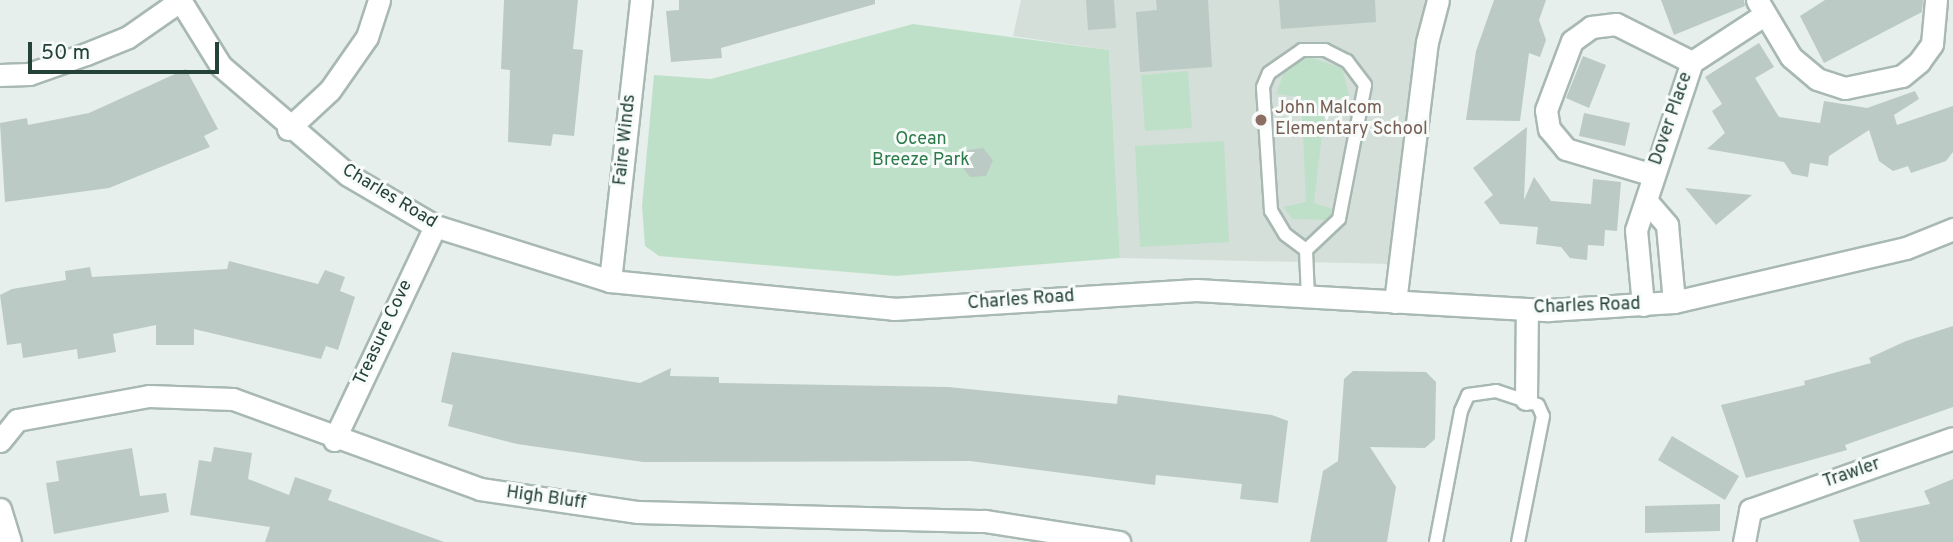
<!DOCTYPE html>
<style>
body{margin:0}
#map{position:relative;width:1953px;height:542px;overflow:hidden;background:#e6efeb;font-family:Overpass,sans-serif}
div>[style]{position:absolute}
.built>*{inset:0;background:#d4dfda}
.green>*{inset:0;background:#bfe0c8}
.building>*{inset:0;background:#bbcac4}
.roads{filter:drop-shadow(2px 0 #a8b8b2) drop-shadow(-2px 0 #a8b8b2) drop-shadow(0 2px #a8b8b2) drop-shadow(0 -2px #a8b8b2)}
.lane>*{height:12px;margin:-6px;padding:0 6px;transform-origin:6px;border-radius:6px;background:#fff}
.street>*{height:21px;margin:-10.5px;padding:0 10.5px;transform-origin:10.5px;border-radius:10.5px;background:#fff}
.secondary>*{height:21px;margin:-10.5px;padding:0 10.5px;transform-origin:10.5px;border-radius:10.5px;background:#fff}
.dots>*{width:19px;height:19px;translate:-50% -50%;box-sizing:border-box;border:4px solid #f7fbf9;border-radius:50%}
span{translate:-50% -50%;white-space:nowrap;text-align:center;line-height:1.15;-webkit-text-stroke:6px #f7fbf9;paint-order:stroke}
.education-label{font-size:18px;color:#785e54}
.left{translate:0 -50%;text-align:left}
.street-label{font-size:18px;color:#24423a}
.park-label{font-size:18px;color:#2d7a4b}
.scale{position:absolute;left:28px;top:42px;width:191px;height:32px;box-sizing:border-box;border:4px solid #24423a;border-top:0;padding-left:9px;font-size:21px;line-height:24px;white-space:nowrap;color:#24423a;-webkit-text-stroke:5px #f7fbf9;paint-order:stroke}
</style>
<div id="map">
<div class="built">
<div style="clip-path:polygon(1021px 0,1425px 0,1390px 264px,1120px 258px,1109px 50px,1013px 36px)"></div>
</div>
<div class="green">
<div style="clip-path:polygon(913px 24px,1109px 50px,1120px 258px,895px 276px,659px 256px,645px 246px,642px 206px,654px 75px,711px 79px)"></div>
<div style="clip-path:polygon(1309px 57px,1342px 68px,1350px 98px,1326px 100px,1314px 203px,1333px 209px,1328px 220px,1292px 219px,1283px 207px,1306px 202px,1301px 97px,1276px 94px,1286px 67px)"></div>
<div style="clip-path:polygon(1188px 71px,1192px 128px,1145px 131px,1141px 75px)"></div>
<div style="clip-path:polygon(1224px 141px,1229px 242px,1140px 247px,1135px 146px)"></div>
</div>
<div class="building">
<div style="clip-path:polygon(504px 0,578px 0,573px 49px,583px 50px,574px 136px,553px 134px,551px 146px,508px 142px,510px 70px,501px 69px)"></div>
<div style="clip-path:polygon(679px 0,875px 0,875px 4px,721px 48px,722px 58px,671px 62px,666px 11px,679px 10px)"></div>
<div style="clip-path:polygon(1086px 0,1114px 0,1116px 28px,1088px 30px)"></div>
<div style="clip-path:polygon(1156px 0,1208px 0,1212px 67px,1140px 72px,1136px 12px,1157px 10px)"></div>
<div style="clip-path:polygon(1279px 0,1375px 0,1376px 22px,1281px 29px)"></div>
<div style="clip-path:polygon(1494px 0,1546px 0,1539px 20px,1546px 40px,1540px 57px,1529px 53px,1520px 121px,1466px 120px,1476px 51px)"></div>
<div style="clip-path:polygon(1661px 0,1744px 0,1745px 6px,1674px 35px)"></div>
<div style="clip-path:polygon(1825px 0,1923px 0,1922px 12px,1824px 63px,1800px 16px)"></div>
<div style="clip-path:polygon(1759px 43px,1774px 67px,1755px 78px,1779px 117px,1820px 123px,1824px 101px,1867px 108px,1915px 91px,1919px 99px,1894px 115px,1897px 125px,1953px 106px,1953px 152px,1946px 161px,1911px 173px,1908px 166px,1893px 171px,1879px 161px,1869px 130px,1829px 156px,1828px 166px,1810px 163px,1808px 177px,1792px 174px,1784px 162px,1707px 149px,1725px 133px,1712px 111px,1722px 104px,1705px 77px)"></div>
<div style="clip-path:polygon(1583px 56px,1606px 65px,1589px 108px,1566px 98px)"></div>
<div style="clip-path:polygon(186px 69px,218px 129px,204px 136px,210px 147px,109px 188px,5px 202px,0 123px,27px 118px,28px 125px,89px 113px)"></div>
<div style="clip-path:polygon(1584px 113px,1630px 123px,1625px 146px,1579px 136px)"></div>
<div style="clip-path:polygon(1527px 127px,1524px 200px,1534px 177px,1551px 201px,1591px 204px,1593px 179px,1621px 182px,1617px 231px,1605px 230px,1604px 246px,1588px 245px,1587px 260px,1570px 258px,1561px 247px,1536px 244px,1538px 227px,1500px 224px,1484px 202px,1493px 195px,1473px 168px)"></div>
<div style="clip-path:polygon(983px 148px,993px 160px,986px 176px,970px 177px,960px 164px,967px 150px)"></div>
<div style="clip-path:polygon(1685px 188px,1752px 195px,1716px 225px)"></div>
<div style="clip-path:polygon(229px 261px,318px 284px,325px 270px,345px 277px,340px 291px,355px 297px,338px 350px,326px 346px,321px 359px,194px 329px,194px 345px,156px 345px,156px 325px,113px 334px,116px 352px,78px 359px,77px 349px,23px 358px,21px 343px,7px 345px,0 295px,12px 289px,66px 280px,65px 271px,90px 267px,92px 277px,227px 269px)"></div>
<div style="clip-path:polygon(1953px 326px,1953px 407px,1845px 445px,1847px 450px,1746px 478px,1721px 405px,1805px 385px,1804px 381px,1871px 363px,1869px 358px,1906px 341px)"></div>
<div style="clip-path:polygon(452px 352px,640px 383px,671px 368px,670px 376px,719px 377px,719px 383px,948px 387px,1117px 404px,1118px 395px,1272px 415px,1288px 421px,1278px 503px,1240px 499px,1242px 484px,1156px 475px,1155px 485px,970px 461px,643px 462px,517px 444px,448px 426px,453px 405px,441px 402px)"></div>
<div style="clip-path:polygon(1353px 371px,1426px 372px,1436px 382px,1435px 439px,1425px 448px,1370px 447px,1396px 487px,1387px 542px,1310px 542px,1323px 471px,1338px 461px,1344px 379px)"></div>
<div style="clip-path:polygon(1672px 436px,1739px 476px,1725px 500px,1658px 460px)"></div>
<div style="clip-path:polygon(214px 447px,252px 453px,248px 479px,289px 495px,295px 477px,332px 490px,328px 500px,444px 542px,265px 542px,270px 527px,190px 515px,199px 460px,211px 462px)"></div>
<div style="clip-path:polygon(132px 448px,140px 496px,166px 493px,169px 512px,54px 534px,46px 483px,59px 481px,56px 461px)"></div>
<div style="clip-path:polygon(1953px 479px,1953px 542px,1860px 542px,1853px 520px,1930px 504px,1924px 491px)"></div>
<div style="clip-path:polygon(1720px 504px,1720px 531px,1645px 533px,1645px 506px)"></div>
</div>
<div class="roads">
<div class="lane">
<div style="left:1302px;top:50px;width:23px"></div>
<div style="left:1325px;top:50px;width:25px;rotate:27deg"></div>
<div style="left:1347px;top:61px;width:30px;rotate:53deg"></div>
<div style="left:1365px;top:85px;width:136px;rotate:101deg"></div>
<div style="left:1339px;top:219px;width:45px;rotate:136.8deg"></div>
<div style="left:1306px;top:250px;width:26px;rotate:-143deg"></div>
<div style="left:1285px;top:234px;width:27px;rotate:-121deg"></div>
<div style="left:1271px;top:211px;width:124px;rotate:-93.7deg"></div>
<div style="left:1263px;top:87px;width:15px;rotate:-67deg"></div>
<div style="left:1269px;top:73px;width:40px;rotate:-34.9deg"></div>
<div style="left:1306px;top:250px;width:47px;rotate:87.6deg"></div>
<div style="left:1436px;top:542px;width:133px;rotate:-79.2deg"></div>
<div style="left:1461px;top:411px;width:17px;rotate:-66deg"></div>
<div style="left:1468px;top:395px;width:28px;rotate:-8deg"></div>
<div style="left:1496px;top:391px;width:44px;rotate:18.4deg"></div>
<div style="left:1538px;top:405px;width:12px;rotate:66deg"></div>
<div style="left:1543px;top:416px;width:128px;rotate:101.2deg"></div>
</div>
<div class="street">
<div style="left:1757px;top:0;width:66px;rotate:59.2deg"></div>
<div style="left:1791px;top:57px;width:34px;rotate:40deg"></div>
<div style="left:1817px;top:79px;width:29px;rotate:18deg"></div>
<div style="left:1845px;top:88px;width:58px;rotate:-11.9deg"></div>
<div style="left:1902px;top:76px;width:22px;rotate:-39deg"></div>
<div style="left:1919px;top:62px;width:22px;rotate:-54deg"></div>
<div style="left:1932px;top:44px;width:44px;rotate:-84.8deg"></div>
<div style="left:0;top:75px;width:29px;rotate:-2deg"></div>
<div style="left:29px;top:74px;width:60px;rotate:-19.3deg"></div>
<div style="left:86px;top:54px;width:45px;rotate:-22deg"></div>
<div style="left:128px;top:37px;width:65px;rotate:-34.9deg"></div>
<div style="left:288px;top:129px;width:57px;rotate:-42.9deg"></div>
<div style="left:330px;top:90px;width:65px;rotate:-55.1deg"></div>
<div style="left:367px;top:37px;width:39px;rotate:-72deg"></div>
<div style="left:1653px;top:175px;width:91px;rotate:-163.4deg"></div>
<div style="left:1566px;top:149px;width:26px;rotate:-130deg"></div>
<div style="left:1549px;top:129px;width:19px;rotate:-99deg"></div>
<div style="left:1546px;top:110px;width:74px;rotate:-69.4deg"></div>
<div style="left:1572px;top:41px;width:24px;rotate:-36deg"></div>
<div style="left:1591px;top:27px;width:25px;rotate:-7deg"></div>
<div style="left:1616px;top:24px;width:85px;rotate:26.6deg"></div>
<div style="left:1649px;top:204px;width:28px;rotate:49deg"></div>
<div style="left:1667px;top:225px;width:77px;rotate:84.8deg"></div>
<div style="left:610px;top:281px;width:283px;rotate:-83.7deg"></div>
<div style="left:1395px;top:302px;width:262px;rotate:-83deg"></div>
<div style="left:1427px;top:42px;width:43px;rotate:-75.3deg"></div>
<div style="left:1643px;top:305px;width:75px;rotate:-95.3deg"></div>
<div style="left:1636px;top:230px;width:177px;rotate:-71.6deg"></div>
<div style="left:1692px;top:62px;width:86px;rotate:-33.1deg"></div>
<div style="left:1526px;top:399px;width:90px;rotate:-89.4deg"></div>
<div style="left:334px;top:440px;width:237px;rotate:-64.7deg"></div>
<div style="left:0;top:441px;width:27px;rotate:-51deg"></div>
<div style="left:17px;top:420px;width:134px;rotate:-10.3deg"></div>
<div style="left:149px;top:396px;width:84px;rotate:2deg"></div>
<div style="left:233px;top:399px;width:263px;rotate:20deg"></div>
<div style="left:480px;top:489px;width:160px;rotate:8.3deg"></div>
<div style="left:638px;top:512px;width:347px;rotate:1.5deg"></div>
<div style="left:985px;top:521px;width:136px;rotate:8.9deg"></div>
<div style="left:0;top:509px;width:34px;rotate:73deg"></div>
<div style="left:1744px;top:542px;width:33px;rotate:-79deg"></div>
<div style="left:1750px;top:510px;width:215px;rotate:-19.5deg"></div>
</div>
<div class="secondary">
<div style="left:180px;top:0;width:78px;rotate:58.2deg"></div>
<div style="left:221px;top:66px;width:167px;rotate:40.6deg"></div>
<div style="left:348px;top:175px;width:101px;rotate:30.4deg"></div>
<div style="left:435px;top:226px;width:183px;rotate:17.4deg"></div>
<div style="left:610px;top:281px;width:285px;rotate:5.6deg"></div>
<div style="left:894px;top:309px;width:303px;rotate:-3.6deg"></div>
<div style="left:1196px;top:290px;width:353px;rotate:3.3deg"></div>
<div style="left:1548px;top:310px;width:126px;rotate:-3.6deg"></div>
<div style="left:1674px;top:302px;width:238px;rotate:-13.1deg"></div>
<div style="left:1906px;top:248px;width:51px;rotate:-22deg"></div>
</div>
</div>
<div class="dots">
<div style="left:1261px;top:120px;background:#8d6e63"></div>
</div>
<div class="education-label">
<span class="left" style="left:1275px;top:120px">John Malcom<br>Elementary School</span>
</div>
<div class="street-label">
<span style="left:1672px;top:119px;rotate:-71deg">Dover Place</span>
<span style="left:626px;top:140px;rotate:-84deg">Faire Winds</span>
<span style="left:389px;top:197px;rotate:31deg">Charles Road</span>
<span style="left:1021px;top:301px;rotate:-4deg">Charles Road</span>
<span style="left:1587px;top:307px;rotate:-2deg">Charles Road</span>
<span style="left:384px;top:333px;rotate:-65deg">Treasure Cove</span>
<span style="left:1852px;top:474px;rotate:-19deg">Trawler</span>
<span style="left:546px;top:499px;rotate:8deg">High Bluff</span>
</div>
<div class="park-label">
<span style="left:921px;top:151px">Ocean<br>Breeze Park</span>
</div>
<div class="scale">50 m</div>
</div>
